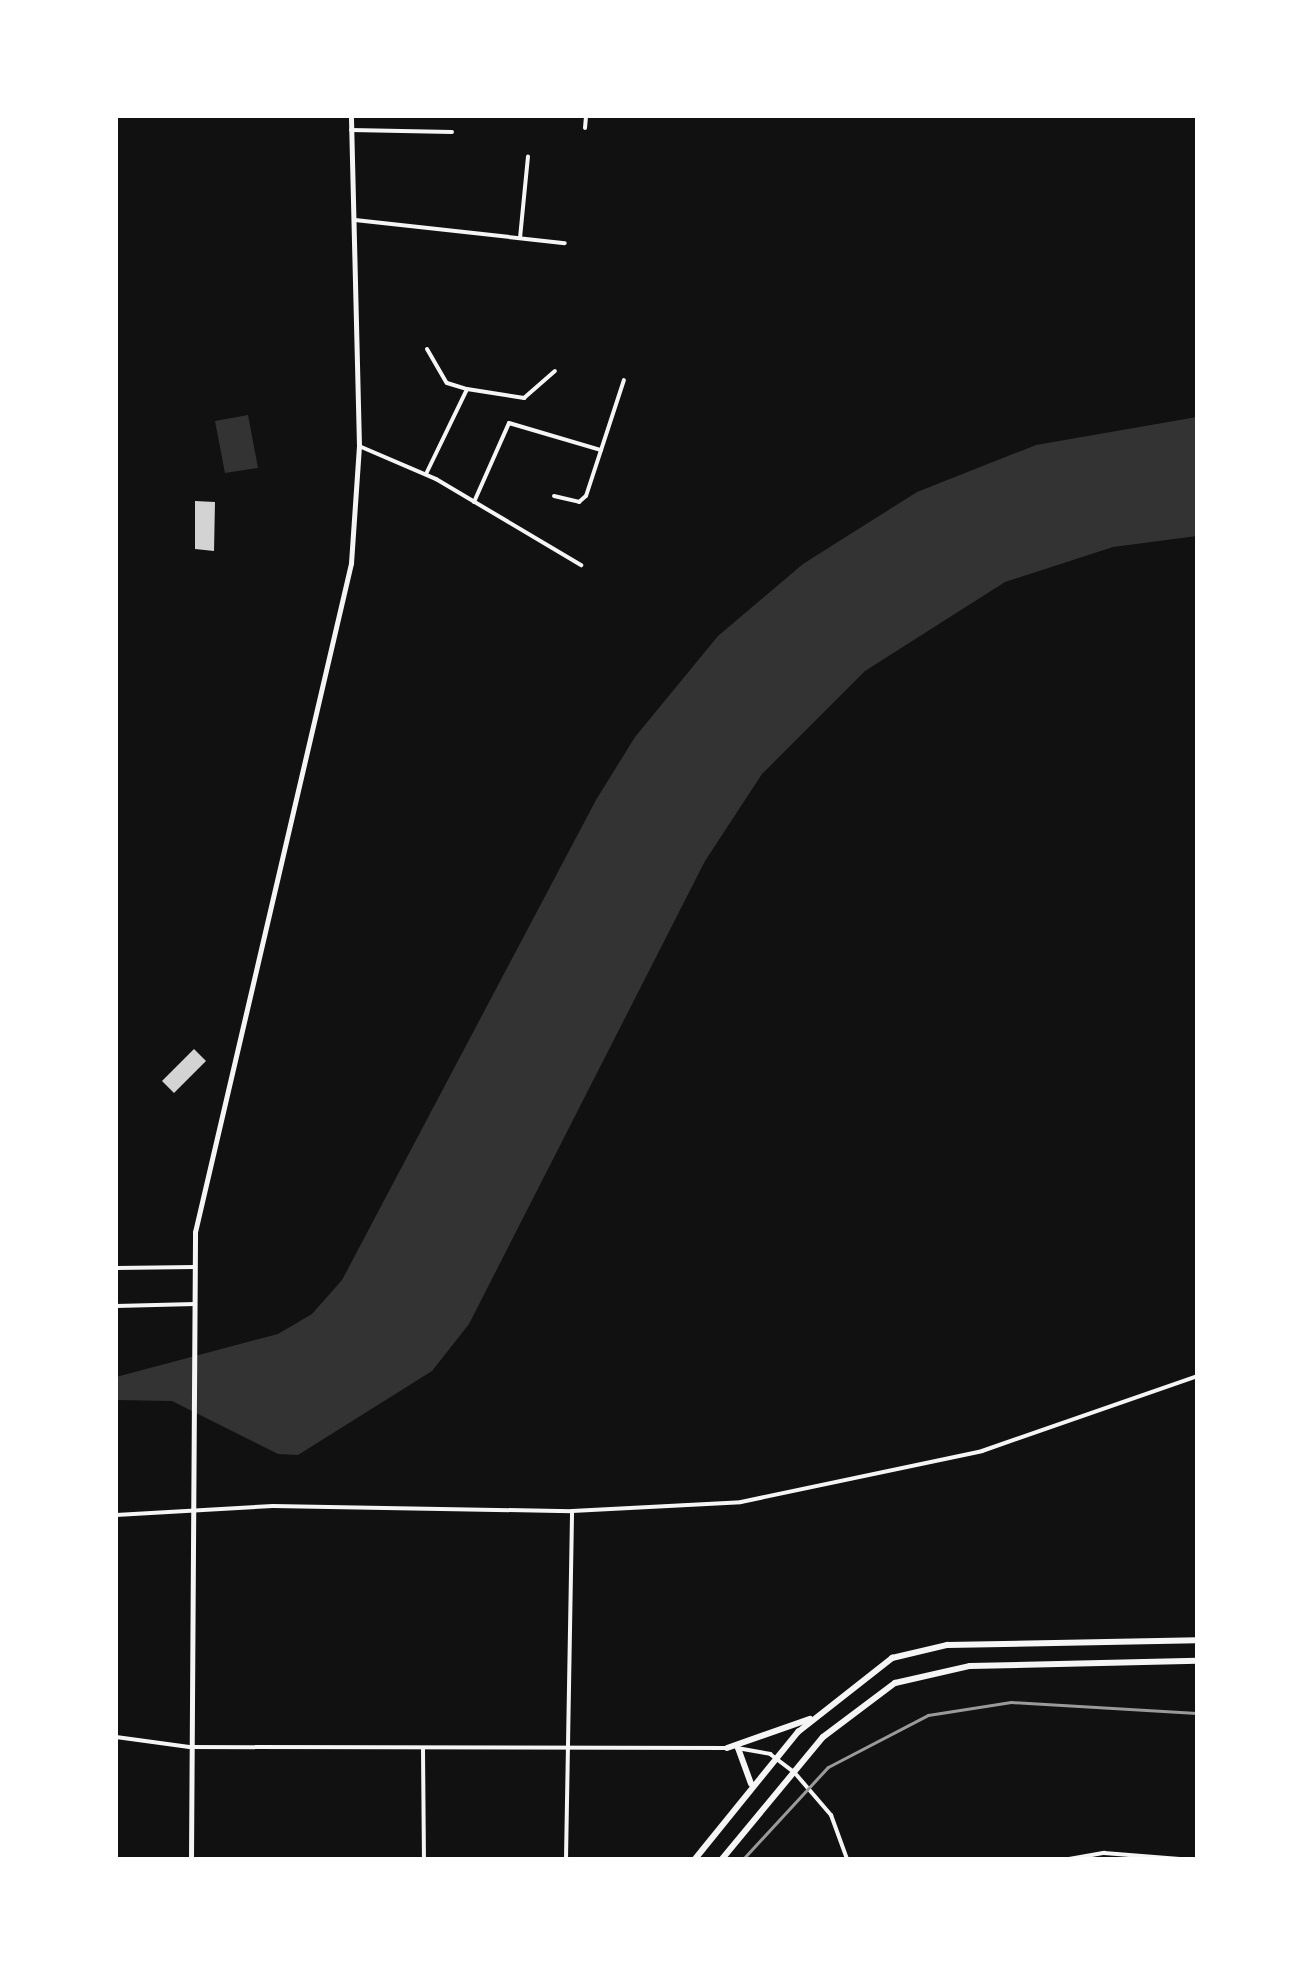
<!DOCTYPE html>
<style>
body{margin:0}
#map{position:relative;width:1313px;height:1975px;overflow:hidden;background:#111;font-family:"Alegreya Sans",sans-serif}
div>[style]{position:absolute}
.water>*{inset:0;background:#333}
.building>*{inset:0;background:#d3d3d3}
.minor>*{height:4px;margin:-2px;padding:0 2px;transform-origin:2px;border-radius:2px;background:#f5f5f5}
.tertiary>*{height:5px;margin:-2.5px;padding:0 2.5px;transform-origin:2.5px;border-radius:2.5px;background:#f5f5f5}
.secondary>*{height:6px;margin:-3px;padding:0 3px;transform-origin:3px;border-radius:3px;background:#f5f5f5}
.rail>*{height:3px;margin:-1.5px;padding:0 1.5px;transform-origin:1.5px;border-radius:1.5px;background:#9a9a9a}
span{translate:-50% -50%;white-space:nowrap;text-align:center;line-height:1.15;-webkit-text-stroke:8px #fff;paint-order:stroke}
.frame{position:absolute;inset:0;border:118px solid #fff;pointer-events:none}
</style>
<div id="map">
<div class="water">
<div style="clip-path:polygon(248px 415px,258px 468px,225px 473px,215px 421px)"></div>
<div style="clip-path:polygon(1197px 417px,1197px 536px,1113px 547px,1005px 582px,865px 671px,762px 774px,705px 861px,469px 1324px,432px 1371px,298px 1455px,278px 1454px,172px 1401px,116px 1400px,116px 1377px,278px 1334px,312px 1314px,342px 1280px,596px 800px,635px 737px,718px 636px,803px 564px,917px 492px,1036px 445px)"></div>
</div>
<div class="building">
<div style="clip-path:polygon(195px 501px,215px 502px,214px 551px,195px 549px)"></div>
<div style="clip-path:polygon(194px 1049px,206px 1061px,174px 1093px,162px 1081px)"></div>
</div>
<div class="minor">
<div style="left:585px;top:128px;width:12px;rotate:-85deg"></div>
<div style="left:351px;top:130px;width:101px;rotate:1.1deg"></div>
<div style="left:355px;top:220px;width:211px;rotate:6.3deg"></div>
<div style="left:520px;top:238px;width:82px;rotate:-84.4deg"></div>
<div style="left:427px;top:349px;width:39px;rotate:60deg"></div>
<div style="left:447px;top:383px;width:21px;rotate:17deg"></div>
<div style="left:359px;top:446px;width:84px;rotate:23.2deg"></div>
<div style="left:436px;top:479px;width:169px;rotate:30.7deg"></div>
<div style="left:426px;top:474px;width:94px;rotate:-64.2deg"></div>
<div style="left:467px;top:389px;width:58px;rotate:9deg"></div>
<div style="left:524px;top:398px;width:41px;rotate:-41.1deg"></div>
<div style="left:554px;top:496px;width:26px;rotate:13deg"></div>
<div style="left:579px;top:502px;width:9px;rotate:-41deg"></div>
<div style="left:586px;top:496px;width:122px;rotate:-71.9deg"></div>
<div style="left:474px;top:502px;width:86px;rotate:-66.1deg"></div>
<div style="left:509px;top:423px;width:96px;rotate:16.4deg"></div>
<div style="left:116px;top:1268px;width:79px;rotate:-0.7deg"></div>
<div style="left:116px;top:1306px;width:79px;rotate:-1.5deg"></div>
<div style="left:116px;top:1515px;width:157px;rotate:-3.3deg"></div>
<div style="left:273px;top:1506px;width:299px;rotate:1deg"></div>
<div style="left:572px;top:1511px;width:169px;rotate:-3deg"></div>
<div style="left:741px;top:1502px;width:246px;rotate:-11.9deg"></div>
<div style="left:982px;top:1451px;width:228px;rotate:-19.2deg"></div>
<div style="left:116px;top:1737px;width:74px;rotate:7.8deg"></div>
<div style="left:189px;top:1747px;width:539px;rotate:0.11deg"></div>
<div style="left:737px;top:1748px;width:34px;rotate:10deg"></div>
<div style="left:770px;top:1754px;width:30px;rotate:37deg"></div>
<div style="left:794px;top:1772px;width:57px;rotate:49.3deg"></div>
<div style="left:831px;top:1815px;width:47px;rotate:70deg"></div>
<div style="left:423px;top:1749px;width:110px;rotate:89.5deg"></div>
<div style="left:566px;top:1859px;width:348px;rotate:-89deg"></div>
<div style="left:1069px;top:1859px;width:36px;rotate:-10deg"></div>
<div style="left:1104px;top:1853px;width:76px;rotate:4.5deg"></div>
</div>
<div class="tertiary">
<div style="left:191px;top:1859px;width:627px;rotate:-89.63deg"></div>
<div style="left:195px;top:1232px;width:687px;rotate:-76.87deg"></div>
<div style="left:351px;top:563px;width:117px;rotate:-86.1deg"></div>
<div style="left:359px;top:446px;width:330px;rotate:-91.4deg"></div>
</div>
<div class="secondary">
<div style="left:727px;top:1748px;width:88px;rotate:-19.3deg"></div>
<div style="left:738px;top:1748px;width:38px;rotate:70deg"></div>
<div style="left:695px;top:1859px;width:164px;rotate:-51deg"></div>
<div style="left:798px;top:1732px;width:120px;rotate:-38.2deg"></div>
<div style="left:892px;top:1658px;width:57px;rotate:-13.3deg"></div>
<div style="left:947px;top:1645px;width:250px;rotate:-1.1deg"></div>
<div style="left:722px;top:1859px;width:158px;rotate:-50.4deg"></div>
<div style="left:823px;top:1737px;width:90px;rotate:-36.9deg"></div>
<div style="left:895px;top:1683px;width:77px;rotate:-12.8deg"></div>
<div style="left:970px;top:1666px;width:227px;rotate:-1.3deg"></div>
</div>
<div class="rail">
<div style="left:743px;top:1859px;width:125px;rotate:-47.3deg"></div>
<div style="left:828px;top:1767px;width:113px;rotate:-27.5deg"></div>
<div style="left:928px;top:1715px;width:84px;rotate:-8.9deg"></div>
<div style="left:1011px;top:1702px;width:186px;rotate:3.4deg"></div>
</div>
<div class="frame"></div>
</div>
